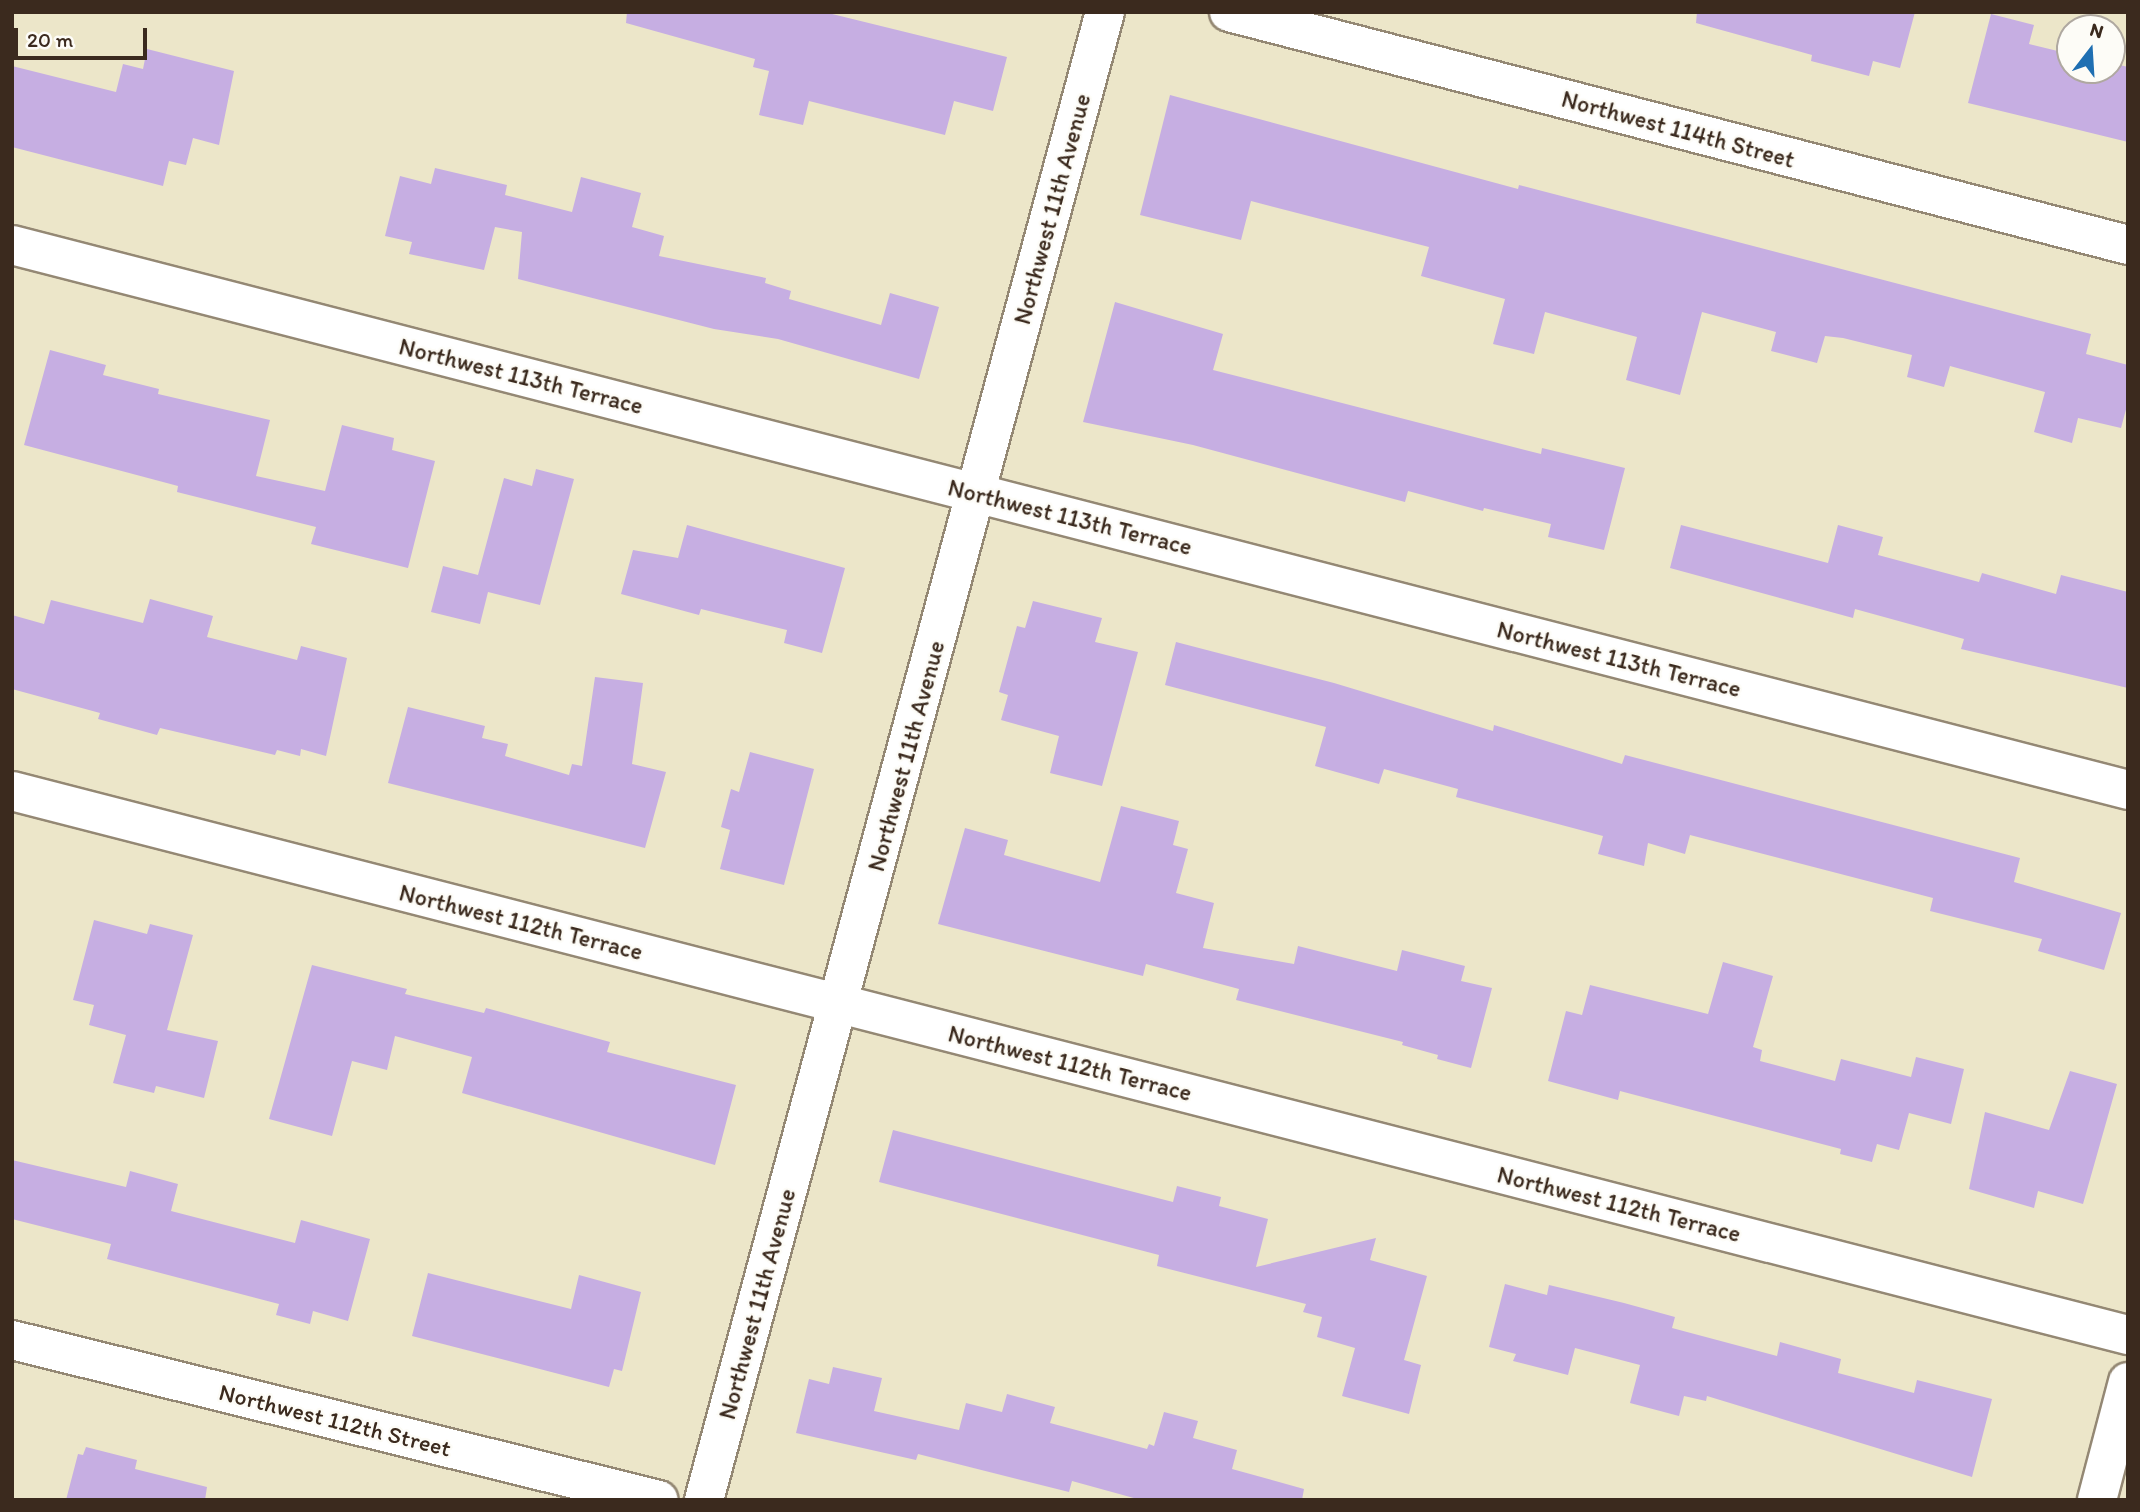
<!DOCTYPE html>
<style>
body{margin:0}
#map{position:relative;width:2140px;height:1512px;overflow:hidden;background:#ece6c9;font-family:Itim,sans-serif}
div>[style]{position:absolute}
.building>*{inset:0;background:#c6aee2}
.roads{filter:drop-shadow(2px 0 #948874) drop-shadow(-2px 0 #948874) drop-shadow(0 2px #948874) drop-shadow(0 -2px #948874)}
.street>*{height:38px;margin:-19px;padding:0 19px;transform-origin:19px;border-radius:19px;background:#fff}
span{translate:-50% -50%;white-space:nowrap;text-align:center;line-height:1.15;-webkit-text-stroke:5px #fdfcf7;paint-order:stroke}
.street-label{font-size:24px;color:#3b2a1e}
.frame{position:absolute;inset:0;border:14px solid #3b2a1e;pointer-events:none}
.north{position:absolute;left:2056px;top:14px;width:70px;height:70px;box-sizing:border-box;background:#fdfcf7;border:2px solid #afa8a0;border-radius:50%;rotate:17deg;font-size:19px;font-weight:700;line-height:28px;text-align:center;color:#3b2a1e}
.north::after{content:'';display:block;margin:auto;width:24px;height:32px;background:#1f6fb2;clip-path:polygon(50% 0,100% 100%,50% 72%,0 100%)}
.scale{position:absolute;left:14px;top:28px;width:133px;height:32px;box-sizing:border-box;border:4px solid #3b2a1e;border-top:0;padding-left:9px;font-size:21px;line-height:24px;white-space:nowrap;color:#3b2a1e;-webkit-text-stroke:5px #fdfcf7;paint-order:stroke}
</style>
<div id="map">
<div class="building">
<div style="clip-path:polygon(627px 12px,824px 12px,1007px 57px,993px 111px,954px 101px,945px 135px,809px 101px,803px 125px,759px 115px,769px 71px,753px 67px,755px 59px,626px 23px)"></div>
<div style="clip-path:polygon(1697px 12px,1915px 12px,1900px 68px,1873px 61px,1869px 76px,1811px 61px,1812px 55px,1696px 23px)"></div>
<div style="clip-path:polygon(1991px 14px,2034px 25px,2029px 44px,2070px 54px,2070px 70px,2112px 70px,2112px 63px,2128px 67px,2128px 142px,1968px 103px)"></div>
<div style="clip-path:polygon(147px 49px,234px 71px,219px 145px,193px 138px,186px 165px,169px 161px,163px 186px,12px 147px,12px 66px,116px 92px,123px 64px,143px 69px)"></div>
<div style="clip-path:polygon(1170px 95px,1518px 189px,1519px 185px,2091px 334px,2086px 354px,2128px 365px,2128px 402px,2121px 428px,2078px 418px,2072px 443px,2034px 432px,2045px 392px,1950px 366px,1944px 387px,1907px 377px,1912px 355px,1843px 338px,1825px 336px,1817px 363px,1771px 351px,1776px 332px,1702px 312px,1680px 395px,1626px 380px,1637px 337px,1545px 312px,1534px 354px,1493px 344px,1505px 299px,1421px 276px,1429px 247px,1251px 201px,1241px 240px,1140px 215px)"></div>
<div style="clip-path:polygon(435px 168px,507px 185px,505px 195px,572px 212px,581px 177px,641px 193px,632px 227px,664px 236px,659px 256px,766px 278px,765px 283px,791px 291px,789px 299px,881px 325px,890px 293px,939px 307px,919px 379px,778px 339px,714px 329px,518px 279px,522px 232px,495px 227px,484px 270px,409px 254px,412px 242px,385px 236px,400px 176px,431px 184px)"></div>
<div style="clip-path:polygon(1115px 302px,1223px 334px,1213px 370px,1541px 454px,1542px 448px,1625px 468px,1604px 550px,1548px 537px,1551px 524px,1484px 508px,1483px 511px,1408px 491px,1405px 502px,1193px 445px,1083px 422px)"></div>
<div style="clip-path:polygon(50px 350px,106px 365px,103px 375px,159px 389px,158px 394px,270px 420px,256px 476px,325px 491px,342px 425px,394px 438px,392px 450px,435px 461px,408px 568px,311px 544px,316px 527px,177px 492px,178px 486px,24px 445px)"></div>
<div style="clip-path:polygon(536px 469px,574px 479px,540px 605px,488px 592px,480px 624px,431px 612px,443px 566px,478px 575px,504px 478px,532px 486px)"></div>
<div style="clip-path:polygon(687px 525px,845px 568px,822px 653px,784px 643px,787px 630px,701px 609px,699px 615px,621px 594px,633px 550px,678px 558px)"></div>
<div style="clip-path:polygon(1681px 525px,1828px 563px,1838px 525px,1883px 537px,1878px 555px,1979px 582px,1982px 573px,2056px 594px,2061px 575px,2128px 592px,2128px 688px,1961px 649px,1964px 639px,1855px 609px,1853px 618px,1670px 568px)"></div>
<div style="clip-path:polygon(150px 599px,213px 616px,207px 637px,297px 660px,301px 646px,347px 658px,326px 756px,301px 749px,300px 756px,277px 750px,275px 755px,160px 728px,157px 735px,98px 719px,100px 713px,12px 689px,12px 615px,44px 624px,51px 600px,143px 623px)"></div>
<div style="clip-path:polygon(1033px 601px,1102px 618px,1095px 642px,1138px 652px,1102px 786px,1050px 773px,1059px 736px,1001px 720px,1008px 695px,999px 692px,1017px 626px,1025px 628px)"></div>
<div style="clip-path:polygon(1176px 642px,1334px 683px,1493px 731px,1494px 725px,1622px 764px,1625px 755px,2020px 858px,2014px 882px,2121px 913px,2104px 970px,2038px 951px,2042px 939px,1930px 911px,1933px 898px,1690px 835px,1685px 854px,1648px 843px,1644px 866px,1598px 854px,1603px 836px,1456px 797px,1458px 789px,1384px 769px,1379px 784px,1315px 766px,1326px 727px,1165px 685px)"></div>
<div style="clip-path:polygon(595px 677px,643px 683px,632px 764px,666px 772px,645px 848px,388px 783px,408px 707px,485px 726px,482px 738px,508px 744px,505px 756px,569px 775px,572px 764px,582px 766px)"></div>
<div style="clip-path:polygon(750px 752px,814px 769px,784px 885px,720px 869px,730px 830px,721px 827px,731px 789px,739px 792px)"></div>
<div style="clip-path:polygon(1121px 806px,1179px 821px,1173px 845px,1188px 849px,1176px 893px,1214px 903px,1203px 948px,1294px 964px,1298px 946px,1397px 971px,1402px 950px,1465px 966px,1461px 981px,1492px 988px,1471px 1068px,1437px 1059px,1438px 1055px,1402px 1045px,1403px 1042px,1236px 1000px,1239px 989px,1146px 964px,1143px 976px,938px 924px,965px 828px,1008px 840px,1004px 855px,1100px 882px)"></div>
<div style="clip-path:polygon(94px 920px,147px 934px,150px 924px,193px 935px,167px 1030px,218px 1041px,204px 1098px,156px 1086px,154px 1093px,113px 1083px,126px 1035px,89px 1025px,94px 1005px,73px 1000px)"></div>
<div style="clip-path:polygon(1723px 962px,1773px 976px,1753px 1047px,1762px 1050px,1760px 1061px,1835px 1081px,1841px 1059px,1911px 1077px,1916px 1057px,1964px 1069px,1951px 1124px,1909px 1113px,1899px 1150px,1877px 1144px,1872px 1162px,1840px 1154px,1841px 1149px,1620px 1091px,1618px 1100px,1548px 1081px,1566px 1011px,1582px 1015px,1590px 985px,1708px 1014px)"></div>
<div style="clip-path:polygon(312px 965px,407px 989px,405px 994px,484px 1013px,486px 1008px,610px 1042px,607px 1052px,736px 1085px,715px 1165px,462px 1093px,472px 1057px,395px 1036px,387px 1070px,352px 1061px,332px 1136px,269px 1119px)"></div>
<div style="clip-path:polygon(2070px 1071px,2117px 1084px,2083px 1204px,2038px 1191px,2034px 1208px,1969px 1189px,1985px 1112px,2049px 1130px)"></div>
<div style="clip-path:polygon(893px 1130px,1173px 1202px,1177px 1186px,1221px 1197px,1219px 1206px,1268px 1219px,1256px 1267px,1376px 1238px,1370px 1260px,1427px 1276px,1404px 1360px,1421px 1365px,1409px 1414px,1342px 1396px,1355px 1348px,1317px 1337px,1322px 1317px,1303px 1312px,1306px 1304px,1157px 1266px,1159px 1255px,879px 1182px)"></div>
<div style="clip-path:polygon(12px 1160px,126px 1187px,130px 1171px,178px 1184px,171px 1211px,295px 1243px,301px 1220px,370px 1239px,348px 1321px,313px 1311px,310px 1324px,276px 1315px,279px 1304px,107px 1259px,111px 1244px,12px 1219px)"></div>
<div style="clip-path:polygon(428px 1273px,571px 1309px,579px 1275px,641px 1292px,622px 1371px,614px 1369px,609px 1387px,412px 1336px)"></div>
<div style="clip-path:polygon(1505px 1284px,1547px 1295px,1549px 1285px,1624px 1303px,1675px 1317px,1672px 1328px,1777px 1356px,1780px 1342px,1841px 1359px,1838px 1373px,1914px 1393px,1917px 1380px,1992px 1399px,1972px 1477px,1707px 1396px,1706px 1401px,1684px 1396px,1679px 1416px,1630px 1403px,1640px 1365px,1575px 1348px,1568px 1375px,1513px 1361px,1516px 1354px,1489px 1347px)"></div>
<div style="clip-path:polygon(833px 1367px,882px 1378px,874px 1411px,959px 1430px,966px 1403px,1002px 1412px,1007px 1394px,1055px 1407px,1050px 1423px,1147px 1449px,1149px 1444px,1154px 1446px,1164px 1412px,1198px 1421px,1193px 1438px,1237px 1450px,1232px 1469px,1304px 1489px,1302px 1500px,1141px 1500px,1072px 1481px,1069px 1492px,918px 1454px,916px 1460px,796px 1433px,809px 1379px,829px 1384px)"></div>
<div style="clip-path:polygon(86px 1447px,137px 1460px,135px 1469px,207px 1487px,205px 1500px,66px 1500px,78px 1454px,83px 1455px)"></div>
</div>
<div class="roads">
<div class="street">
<div style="left:1229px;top:12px;width:929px;rotate:14.53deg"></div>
<div style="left:12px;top:245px;width:2185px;rotate:14.44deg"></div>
<div style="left:12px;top:791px;width:2185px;rotate:14.42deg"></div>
<div style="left:12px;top:1340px;width:666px;rotate:13.89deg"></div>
<div style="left:704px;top:1500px;width:1541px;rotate:-74.92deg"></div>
<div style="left:2097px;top:1500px;width:122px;rotate:-75.3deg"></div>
</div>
</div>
<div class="street-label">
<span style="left:1678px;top:129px;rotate:15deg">Northwest 114th Street</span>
<span style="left:1052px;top:209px;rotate:-75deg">Northwest 11th Avenue</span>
<span style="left:521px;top:376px;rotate:14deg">Northwest 113th Terrace</span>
<span style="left:1070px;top:517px;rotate:14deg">Northwest 113th Terrace</span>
<span style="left:1619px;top:659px;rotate:14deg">Northwest 113th Terrace</span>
<span style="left:906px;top:756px;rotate:-75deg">Northwest 11th Avenue</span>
<span style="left:521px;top:922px;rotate:14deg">Northwest 112th Terrace</span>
<span style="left:1070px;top:1063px;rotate:14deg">Northwest 112th Terrace</span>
<span style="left:1619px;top:1204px;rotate:14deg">Northwest 112th Terrace</span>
<span style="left:757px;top:1304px;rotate:-75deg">Northwest 11th Avenue</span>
<span style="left:335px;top:1420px;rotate:14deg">Northwest 112th Street</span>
</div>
<div class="frame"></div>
<div class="north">N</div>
<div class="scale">20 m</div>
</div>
